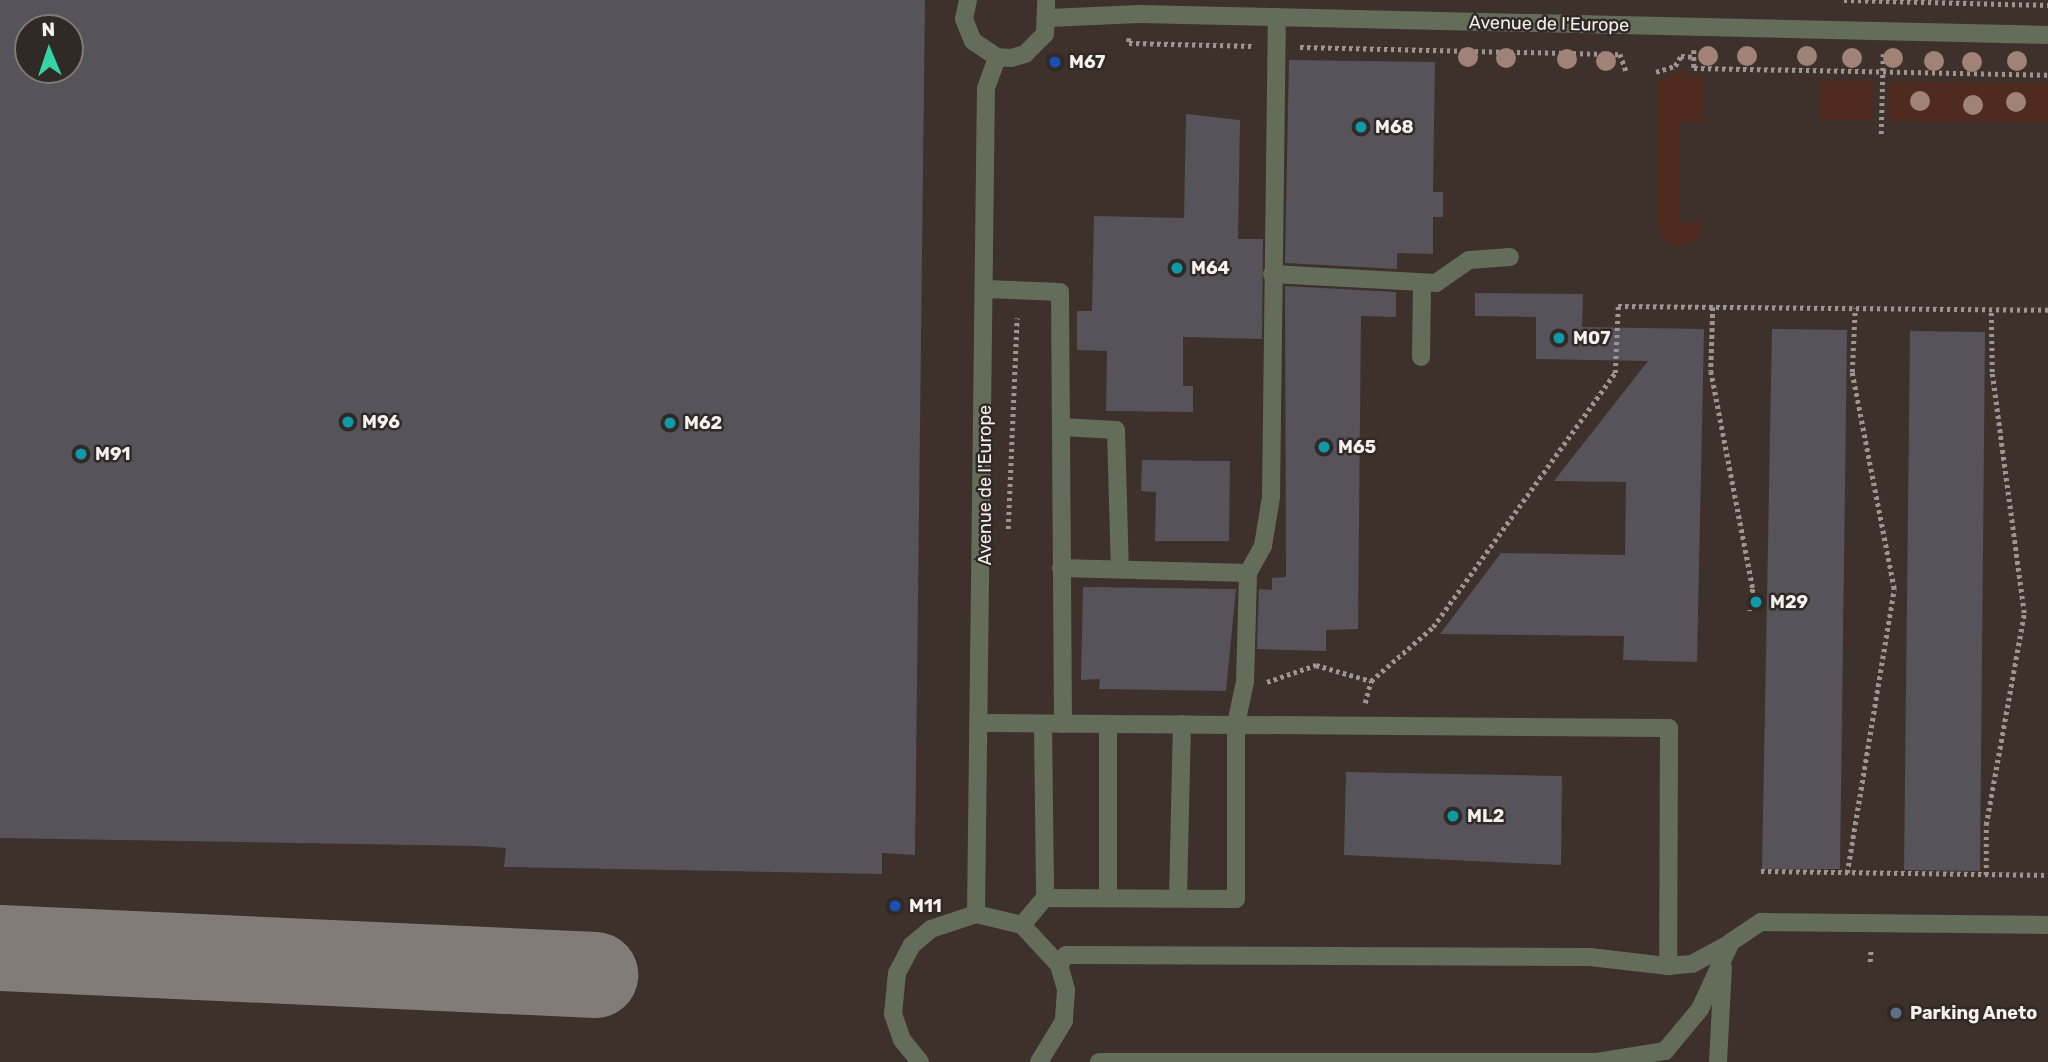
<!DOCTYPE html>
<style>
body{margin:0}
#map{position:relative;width:2048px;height:1062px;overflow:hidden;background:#312926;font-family:Rubik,sans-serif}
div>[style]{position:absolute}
.built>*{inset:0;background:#3e302b}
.green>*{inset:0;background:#4e2b1e}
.taxiway>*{height:86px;margin:-43px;padding:0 43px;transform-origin:43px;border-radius:43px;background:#827c79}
.building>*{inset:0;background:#56535b}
.path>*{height:4.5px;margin-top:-2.25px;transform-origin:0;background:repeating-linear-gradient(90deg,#9c9593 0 3.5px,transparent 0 7px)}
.service>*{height:18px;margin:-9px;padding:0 9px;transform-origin:9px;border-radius:9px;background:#646d59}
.trees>*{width:20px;height:20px;margin:-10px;border-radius:50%;background:#a08276}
.dots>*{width:19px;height:19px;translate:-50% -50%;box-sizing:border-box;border:4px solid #312926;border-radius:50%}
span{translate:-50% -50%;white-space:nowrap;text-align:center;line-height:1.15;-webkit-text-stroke:5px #312926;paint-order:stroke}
.street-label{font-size:18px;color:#f6f0ee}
.poi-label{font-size:18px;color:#f6f0ee;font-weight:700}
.left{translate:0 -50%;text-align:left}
.north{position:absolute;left:14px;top:14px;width:70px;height:70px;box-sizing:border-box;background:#312926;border:2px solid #807976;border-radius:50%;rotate:358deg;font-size:19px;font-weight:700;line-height:28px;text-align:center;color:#f6f0ee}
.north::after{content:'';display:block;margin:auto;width:24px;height:32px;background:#35d4a7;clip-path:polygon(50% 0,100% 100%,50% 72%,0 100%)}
</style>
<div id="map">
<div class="built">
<div style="clip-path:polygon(evenodd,0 0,2048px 0,2048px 1062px,0 1062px,0 0,28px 28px,70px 28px,70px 70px,28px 70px,28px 28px)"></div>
</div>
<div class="green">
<div style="clip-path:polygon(1683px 69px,1685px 76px,1704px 76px,1704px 123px,1680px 122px,1679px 222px,1703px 222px,1695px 242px,1674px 246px,1663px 239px,1657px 222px,1658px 81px)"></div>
<div style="clip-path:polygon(1820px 81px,1873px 81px,1872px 120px,1820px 120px)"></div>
<div style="clip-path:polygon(1889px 82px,2048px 83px,2048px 123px,1889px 121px)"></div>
</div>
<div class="taxiway">
<div style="left:0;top:948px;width:596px;rotate:2.6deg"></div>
</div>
<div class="building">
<div style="clip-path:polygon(evenodd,0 0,925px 0,915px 855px,882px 853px,882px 874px,504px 867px,506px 848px,476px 846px,0 838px,0 0,28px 28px,70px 28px,70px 70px,28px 70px,28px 28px)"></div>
<div style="clip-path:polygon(1289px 60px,1435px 62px,1433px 192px,1443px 192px,1443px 217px,1433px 217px,1433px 254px,1397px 253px,1397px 269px,1285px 263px)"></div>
<div style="clip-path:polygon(1186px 114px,1240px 120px,1238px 239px,1263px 239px,1262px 339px,1183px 337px,1183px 386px,1193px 386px,1193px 412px,1106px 411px,1107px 351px,1077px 350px,1077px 311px,1092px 311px,1094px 216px,1184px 218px)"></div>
<div style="clip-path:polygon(1285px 286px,1396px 292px,1396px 317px,1361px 316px,1358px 629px,1326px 630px,1326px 651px,1257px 649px,1259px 589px,1272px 590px,1272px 578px,1286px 577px)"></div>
<div style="clip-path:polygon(1475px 293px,1583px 294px,1582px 327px,1704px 329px,1697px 662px,1623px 660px,1624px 636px,1440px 634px,1501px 553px,1625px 555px,1626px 482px,1554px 481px,1648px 361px,1536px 359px,1536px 317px,1475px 316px)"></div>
<div style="clip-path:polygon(1772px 329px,1847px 330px,1840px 869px,1762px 869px)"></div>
<div style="clip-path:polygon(1910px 331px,1985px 332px,1980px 871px,1904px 870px)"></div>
<div style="clip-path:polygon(1142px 460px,1230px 461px,1229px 541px,1155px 541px,1156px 492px,1141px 491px)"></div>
<div style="clip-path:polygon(1083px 587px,1236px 589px,1226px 691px,1099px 689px,1100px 679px,1081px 680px)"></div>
<div style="clip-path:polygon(1346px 772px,1562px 776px,1561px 865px,1344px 855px)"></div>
</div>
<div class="path">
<div style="left:1844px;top:0;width:204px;rotate:1.4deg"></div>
<div style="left:1129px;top:38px;width:5px;rotate:90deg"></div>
<div style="left:1129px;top:43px;width:124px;rotate:1.4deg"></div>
<div style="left:1300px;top:47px;width:320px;rotate:1.3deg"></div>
<div style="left:1620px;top:54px;width:20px;rotate:70deg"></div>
<div style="left:1694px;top:50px;width:18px;rotate:90deg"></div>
<div style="left:1694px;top:68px;width:354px;rotate:1.1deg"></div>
<div style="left:1656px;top:72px;width:20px;rotate:-18deg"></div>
<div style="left:1675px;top:66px;width:12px;rotate:-59deg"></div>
<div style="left:1681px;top:56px;width:13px;rotate:4deg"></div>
<div style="left:1881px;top:134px;width:80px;rotate:-88.6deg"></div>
<div style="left:1713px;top:307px;width:64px;rotate:91.8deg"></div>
<div style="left:1711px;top:371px;width:222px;rotate:79.1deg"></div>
<div style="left:1753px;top:589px;width:22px;rotate:98deg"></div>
<div style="left:1008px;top:529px;width:211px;rotate:-87.6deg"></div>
<div style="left:1267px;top:682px;width:52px;rotate:-19.1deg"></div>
<div style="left:1316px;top:665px;width:57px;rotate:16.2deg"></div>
<div style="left:1371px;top:681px;width:82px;rotate:-41.1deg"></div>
<div style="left:1433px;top:627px;width:312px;rotate:-54.4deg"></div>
<div style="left:1615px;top:373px;width:67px;rotate:-87.4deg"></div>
<div style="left:1618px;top:306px;width:430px;rotate:0.5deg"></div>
<div style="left:1365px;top:703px;width:23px;rotate:-75deg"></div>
<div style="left:1761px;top:871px;width:287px;rotate:0.8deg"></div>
<div style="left:1847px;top:873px;width:288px;rotate:-80.6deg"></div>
<div style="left:1894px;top:589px;width:221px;rotate:-101deg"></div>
<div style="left:1852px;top:372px;width:64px;rotate:-87.3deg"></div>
<div style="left:1986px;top:875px;width:50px;rotate:-90deg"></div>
<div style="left:1986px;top:825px;width:215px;rotate:-79.8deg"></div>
<div style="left:2024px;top:613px;width:243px;rotate:-97.6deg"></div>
<div style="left:1992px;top:372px;width:62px;rotate:-90.9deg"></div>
<div style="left:1870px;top:962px;width:14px;rotate:-86deg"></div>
</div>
<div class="service">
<div style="left:968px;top:0;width:19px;rotate:102deg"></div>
<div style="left:964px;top:19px;width:24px;rotate:68deg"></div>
<div style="left:973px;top:41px;width:29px;rotate:34deg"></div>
<div style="left:997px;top:57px;width:14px;rotate:4deg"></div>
<div style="left:1011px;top:58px;width:15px;rotate:-16deg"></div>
<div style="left:1025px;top:54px;width:28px;rotate:-45deg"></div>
<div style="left:1045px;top:34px;width:34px;rotate:-88deg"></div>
<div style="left:1049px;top:18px;width:90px;rotate:-2.5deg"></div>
<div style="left:1139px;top:14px;width:909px;rotate:1.32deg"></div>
<div style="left:1272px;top:274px;width:164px;rotate:3.1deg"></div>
<div style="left:1436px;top:283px;width:40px;rotate:-34.9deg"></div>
<div style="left:1469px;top:260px;width:41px;rotate:-4.2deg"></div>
<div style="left:986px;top:289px;width:74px;rotate:2.3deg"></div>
<div style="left:1060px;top:292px;width:432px;rotate:89.6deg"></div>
<div style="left:1421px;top:357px;width:74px;rotate:-89.2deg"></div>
<div style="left:1061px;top:427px;width:55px;rotate:3.1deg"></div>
<div style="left:1116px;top:430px;width:139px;rotate:88.4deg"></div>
<div style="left:1061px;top:568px;width:187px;rotate:1.5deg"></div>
<div style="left:982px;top:723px;width:687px;rotate:0.42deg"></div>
<div style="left:1669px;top:728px;width:238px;rotate:90.2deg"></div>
<div style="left:1043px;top:724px;width:174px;rotate:89.3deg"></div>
<div style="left:1108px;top:897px;width:173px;rotate:-90deg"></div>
<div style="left:1178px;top:898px;width:174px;rotate:-88.7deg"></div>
<div style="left:976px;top:914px;width:826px;rotate:-89.31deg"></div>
<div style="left:986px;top:88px;width:33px;rotate:-70deg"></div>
<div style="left:1022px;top:925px;width:35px;rotate:-50deg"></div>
<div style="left:1045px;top:898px;width:191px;rotate:0.3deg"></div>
<div style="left:1236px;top:899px;width:175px;rotate:-90deg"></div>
<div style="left:1236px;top:724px;width:43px;rotate:-77.9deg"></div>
<div style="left:1245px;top:682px;width:109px;rotate:-88.4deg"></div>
<div style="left:1248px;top:573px;width:31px;rotate:-61deg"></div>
<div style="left:1263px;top:546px;width:50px;rotate:-80.7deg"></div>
<div style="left:1271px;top:497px;width:480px;rotate:-89.3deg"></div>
<div style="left:1059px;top:965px;width:12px;rotate:-55deg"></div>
<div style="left:1066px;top:955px;width:524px;rotate:0.22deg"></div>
<div style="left:1590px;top:957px;width:79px;rotate:6.6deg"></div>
<div style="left:1668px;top:966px;width:24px;rotate:-5deg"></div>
<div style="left:1692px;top:964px;width:42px;rotate:-28.4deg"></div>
<div style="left:920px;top:1062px;width:28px;rotate:-129deg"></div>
<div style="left:902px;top:1040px;width:28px;rotate:-109deg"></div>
<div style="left:893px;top:1014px;width:41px;rotate:-84.4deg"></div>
<div style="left:897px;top:973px;width:32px;rotate:-62deg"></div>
<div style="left:912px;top:945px;width:25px;rotate:-40deg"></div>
<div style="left:931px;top:929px;width:47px;rotate:-18.4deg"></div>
<div style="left:976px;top:914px;width:47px;rotate:13.4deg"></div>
<div style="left:1022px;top:925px;width:54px;rotate:47.2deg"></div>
<div style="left:1059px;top:965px;width:26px;rotate:74deg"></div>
<div style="left:1066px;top:990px;width:31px;rotate:94deg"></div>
<div style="left:1064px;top:1021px;width:48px;rotate:121.4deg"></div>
<div style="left:1099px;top:1062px;width:498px"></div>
<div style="left:1597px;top:1062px;width:69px;rotate:-9.2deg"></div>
<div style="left:1665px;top:1051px;width:55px;rotate:-50.2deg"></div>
<div style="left:1700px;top:1009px;width:74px;rotate:-65.2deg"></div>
<div style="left:1731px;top:942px;width:36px;rotate:-34deg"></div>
<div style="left:1761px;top:922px;width:287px;rotate:0.6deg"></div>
<div style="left:1718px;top:1062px;width:94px;rotate:-87deg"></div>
</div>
<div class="trees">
<div style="left:1708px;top:56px"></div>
<div style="left:1747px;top:56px"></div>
<div style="left:1807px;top:56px"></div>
<div style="left:1468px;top:57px"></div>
<div style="left:1506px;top:58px"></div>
<div style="left:1852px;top:58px"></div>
<div style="left:1893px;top:58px"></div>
<div style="left:1567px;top:59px"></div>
<div style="left:1606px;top:61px"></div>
<div style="left:1934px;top:61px"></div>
<div style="left:2017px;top:61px"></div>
<div style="left:1972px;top:62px"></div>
<div style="left:1920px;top:101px"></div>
<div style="left:2016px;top:102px"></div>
<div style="left:1973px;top:105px"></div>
</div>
<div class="dots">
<div style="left:1055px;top:62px;background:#1a4fb4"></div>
<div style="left:1361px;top:127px;background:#0f9aa8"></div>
<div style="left:1177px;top:268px;background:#0f9aa8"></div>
<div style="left:1559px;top:338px;background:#0f9aa8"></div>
<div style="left:348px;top:422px;background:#0f9aa8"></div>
<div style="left:670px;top:423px;background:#0f9aa8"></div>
<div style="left:1324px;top:447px;background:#0f9aa8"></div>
<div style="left:81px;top:454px;background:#0f9aa8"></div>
<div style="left:1756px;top:602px;background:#0f9aa8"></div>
<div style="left:1453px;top:816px;background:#0f9aa8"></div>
<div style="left:895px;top:906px;background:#1a4fb4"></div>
<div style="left:1896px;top:1013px;background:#5c6f8a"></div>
</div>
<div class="street-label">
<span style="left:1549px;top:24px;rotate:1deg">Avenue de l'Europe</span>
<span style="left:985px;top:485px;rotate:-90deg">Avenue de l'Europe</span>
</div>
<div class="poi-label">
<span class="left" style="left:1069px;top:62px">M67</span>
<span class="left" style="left:1375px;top:127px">M68</span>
<span class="left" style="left:1191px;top:268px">M64</span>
<span class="left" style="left:1573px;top:338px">M07</span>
<span class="left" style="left:362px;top:422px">M96</span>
<span class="left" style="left:684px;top:423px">M62</span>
<span class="left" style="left:1338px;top:447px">M65</span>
<span class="left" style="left:95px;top:454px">M91</span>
<span class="left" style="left:1770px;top:602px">M29</span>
<span class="left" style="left:1467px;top:816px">ML2</span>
<span class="left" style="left:909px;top:906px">M11</span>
<span class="left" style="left:1910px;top:1013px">Parking Aneto</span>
</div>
<div class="north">N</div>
</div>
